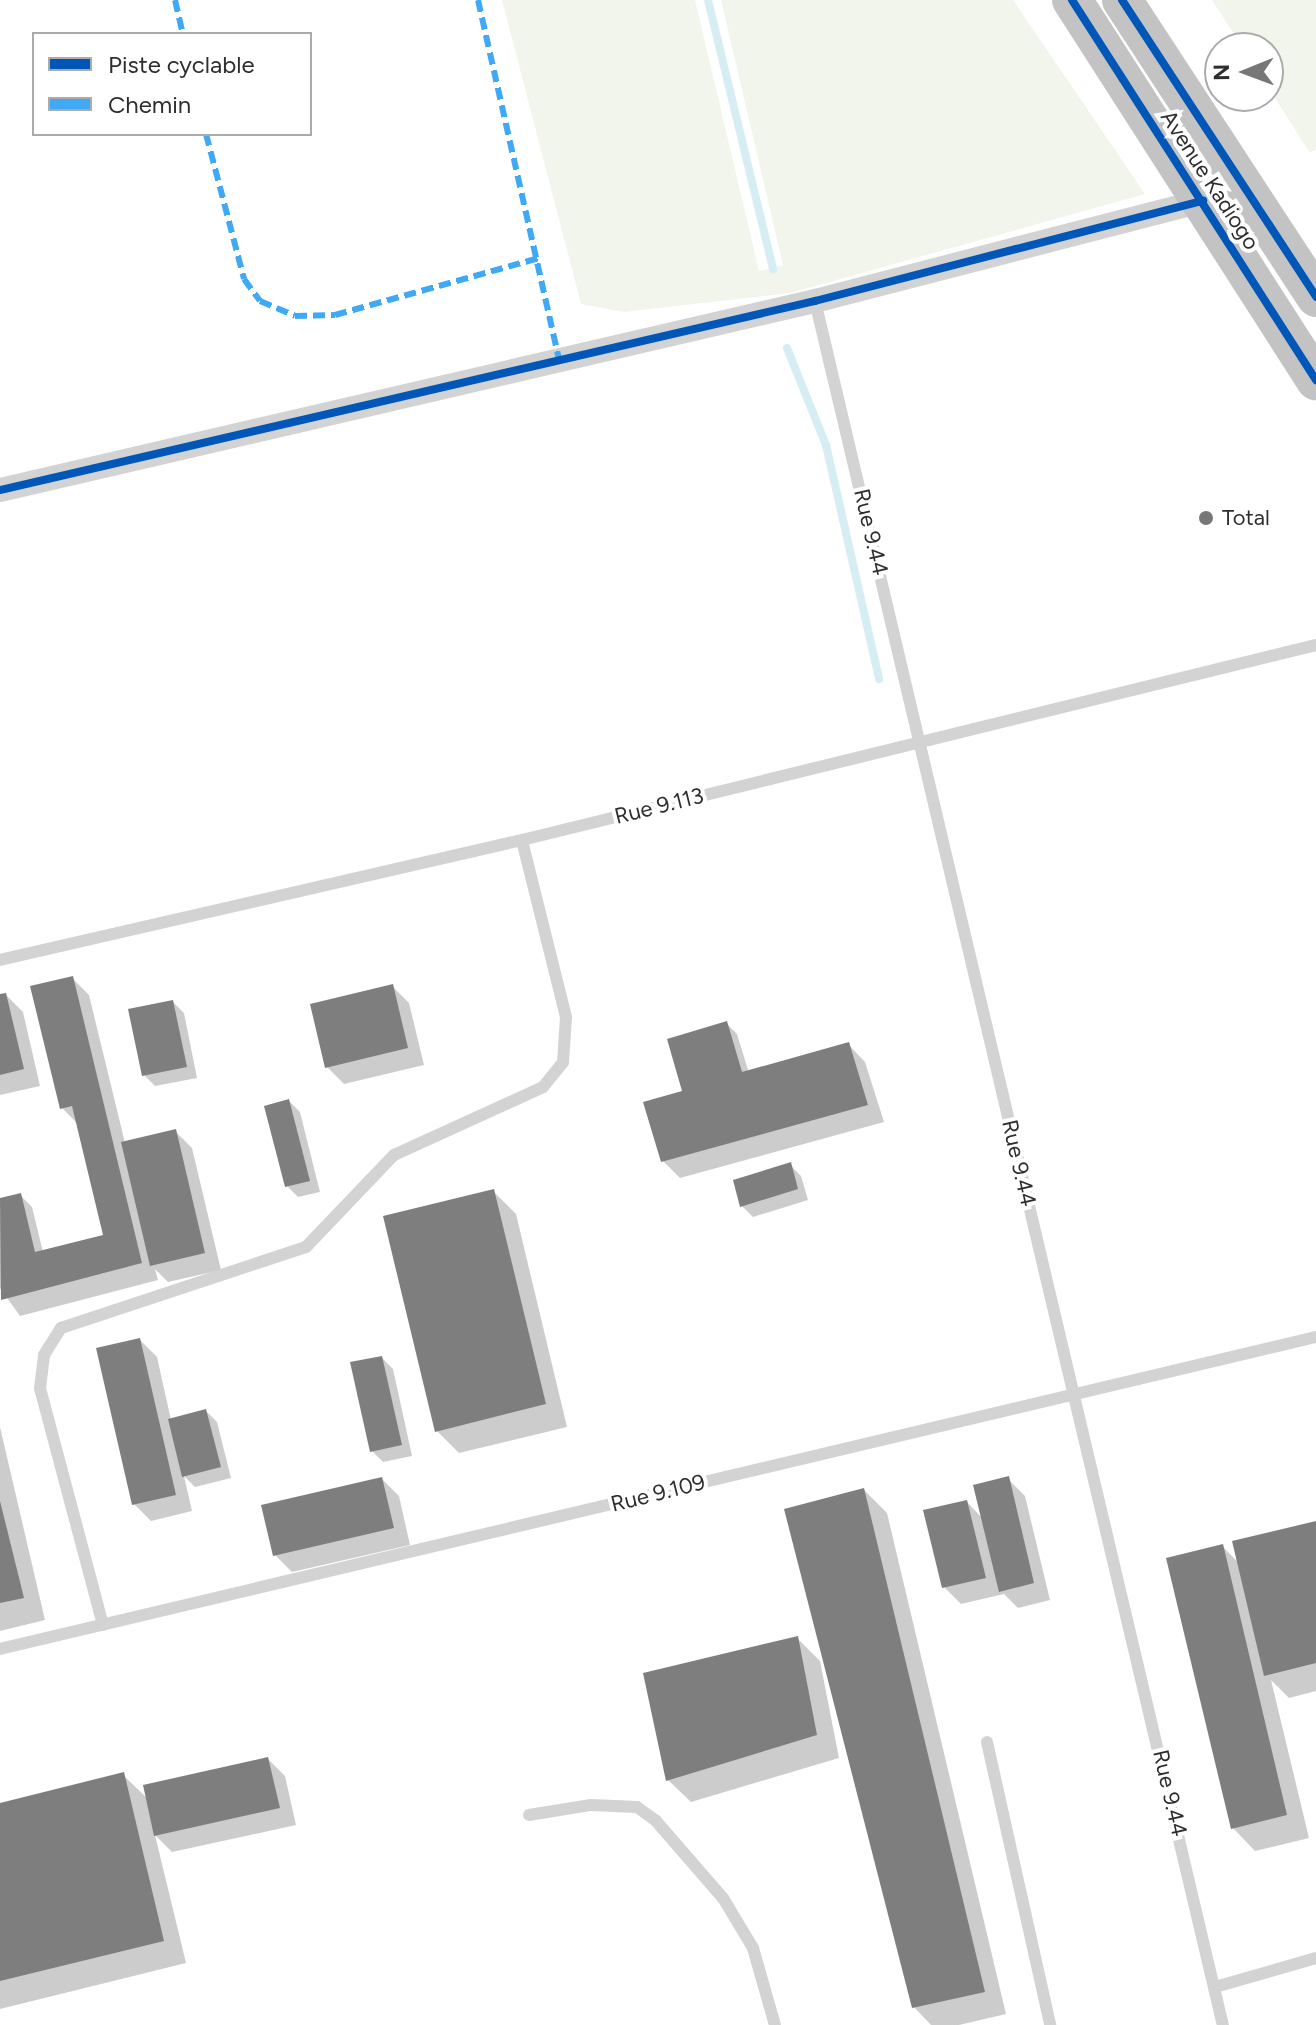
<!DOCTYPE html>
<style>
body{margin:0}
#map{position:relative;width:1316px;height:2025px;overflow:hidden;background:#fff;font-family:Figtree,sans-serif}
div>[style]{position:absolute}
.green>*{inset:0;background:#f2f5eb}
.shadow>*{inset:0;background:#0003}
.stream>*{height:8px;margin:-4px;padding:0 4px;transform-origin:4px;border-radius:4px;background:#d6edf3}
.building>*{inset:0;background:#7e7e7e}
.service>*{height:12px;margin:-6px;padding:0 6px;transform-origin:6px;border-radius:6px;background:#d3d3d3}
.minor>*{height:24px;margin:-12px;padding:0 12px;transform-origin:12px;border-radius:12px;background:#d3d3d3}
.trunk>*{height:40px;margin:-20px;padding:0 20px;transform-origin:20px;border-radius:20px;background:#c3c3c3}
.quiet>*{height:6px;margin-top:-3px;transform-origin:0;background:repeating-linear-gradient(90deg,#3fa9f5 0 12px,transparent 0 18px)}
.cycleway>*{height:8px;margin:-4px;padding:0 4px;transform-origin:4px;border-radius:4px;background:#0057b8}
.dots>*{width:22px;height:22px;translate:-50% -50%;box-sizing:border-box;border:4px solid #fff;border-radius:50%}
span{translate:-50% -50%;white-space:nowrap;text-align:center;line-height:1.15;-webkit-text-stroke:8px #fff;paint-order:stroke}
.street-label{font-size:22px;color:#2e2e2e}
.poi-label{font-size:22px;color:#2e2e2e}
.left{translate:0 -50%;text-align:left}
.legend{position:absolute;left:32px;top:32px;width:280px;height:104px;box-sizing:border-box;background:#fff;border:2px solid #ababab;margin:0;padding:10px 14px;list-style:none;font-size:24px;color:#2e2e2e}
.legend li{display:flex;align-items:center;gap:16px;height:40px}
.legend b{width:40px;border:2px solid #ababab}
.north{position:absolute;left:1204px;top:32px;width:80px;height:80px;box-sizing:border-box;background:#fff;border:2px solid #ababab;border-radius:50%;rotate:269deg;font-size:22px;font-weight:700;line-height:32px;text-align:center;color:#2e2e2e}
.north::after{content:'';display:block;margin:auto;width:28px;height:36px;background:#777;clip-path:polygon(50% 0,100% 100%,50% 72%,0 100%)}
</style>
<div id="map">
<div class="green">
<div style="clip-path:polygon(502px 0,695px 0,759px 271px,783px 265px,721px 0,1013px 0,1145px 194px,790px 293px,624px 312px,581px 304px)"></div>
<div style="clip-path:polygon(1212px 0,1316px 0,1316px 149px,1310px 153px,1268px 87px,1268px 48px,1243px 48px)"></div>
</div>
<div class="shadow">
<div style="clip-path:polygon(72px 978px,89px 995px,125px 1143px,175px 1131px,192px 1148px,221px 1270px,168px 1282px,155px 1269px,158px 1280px,20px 1316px,0 1288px,0 1200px,21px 1196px,32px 1207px,43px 1252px,105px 1236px,79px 1125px,62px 1108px)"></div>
<div style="clip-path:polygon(392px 986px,409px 1003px,424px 1065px,344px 1084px,327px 1067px)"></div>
<div style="clip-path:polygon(6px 995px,23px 1012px,40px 1086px,0 1095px,0 996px)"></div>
<div style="clip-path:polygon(173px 1002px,184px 1013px,197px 1078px,155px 1086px,144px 1075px)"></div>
<div style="clip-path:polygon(726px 1023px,737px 1034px,749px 1073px,848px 1044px,865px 1062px,884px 1122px,680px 1178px,663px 1161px,686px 1092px)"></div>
<div style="clip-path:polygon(289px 1101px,300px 1112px,320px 1192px,298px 1197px,287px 1186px)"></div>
<div style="clip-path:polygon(790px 1165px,801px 1176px,808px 1200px,753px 1217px,742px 1206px)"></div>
<div style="clip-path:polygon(493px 1191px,516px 1214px,567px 1427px,459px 1453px,437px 1431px)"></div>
<div style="clip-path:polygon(140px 1340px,157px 1357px,171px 1420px,206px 1411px,217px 1422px,231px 1478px,195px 1487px,184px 1476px,192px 1511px,151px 1521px,134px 1504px)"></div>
<div style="clip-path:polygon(382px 1358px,393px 1369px,412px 1456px,383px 1462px,372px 1451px)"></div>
<div style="clip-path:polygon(0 1427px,45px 1620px,0 1631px)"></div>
<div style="clip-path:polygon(382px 1479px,399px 1496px,410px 1545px,292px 1572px,275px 1555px)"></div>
<div style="clip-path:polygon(1008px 1479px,1025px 1496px,1050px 1600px,1018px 1608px,1004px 1594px,961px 1604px,944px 1587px,967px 1502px,983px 1519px)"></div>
<div style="clip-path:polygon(864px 1490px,887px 1513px,1006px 2014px,959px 2025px,931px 2025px,914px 2007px)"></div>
<div style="clip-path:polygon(1316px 1523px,1316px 1691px,1289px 1698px,1271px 1680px,1309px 1838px,1255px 1851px,1233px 1828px,1222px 1546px,1240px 1564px)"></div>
<div style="clip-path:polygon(798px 1639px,820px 1661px,839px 1758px,691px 1802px,668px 1780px)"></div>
<div style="clip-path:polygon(268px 1759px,285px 1776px,296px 1825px,172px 1852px,155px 1835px,186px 1963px,0 2009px,0 1805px,123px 1775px,148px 1799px)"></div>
</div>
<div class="stream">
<div style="left:708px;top:0;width:277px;rotate:76.4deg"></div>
<div style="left:787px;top:348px;width:105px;rotate:68.1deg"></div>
<div style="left:826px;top:445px;width:240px;rotate:77.2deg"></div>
</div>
<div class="building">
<div style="clip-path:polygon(73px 976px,142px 1263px,1px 1300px,0 1198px,21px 1193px,35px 1252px,103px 1235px,72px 1106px,60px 1109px,30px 986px)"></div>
<div style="clip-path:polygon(393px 984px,408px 1048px,325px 1068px,310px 1004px)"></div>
<div style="clip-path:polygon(6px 993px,24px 1069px,0 1075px,0 994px)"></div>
<div style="clip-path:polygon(173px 1000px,187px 1067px,142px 1076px,128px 1009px)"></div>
<div style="clip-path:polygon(727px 1021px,742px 1072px,849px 1042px,868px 1105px,661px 1162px,643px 1102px,682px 1091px,667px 1039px)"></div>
<div style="clip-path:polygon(289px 1099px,310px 1181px,285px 1187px,264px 1106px)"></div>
<div style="clip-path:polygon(176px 1129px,205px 1253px,150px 1266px,121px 1142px)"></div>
<div style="clip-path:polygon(791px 1162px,798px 1189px,740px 1207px,733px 1180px)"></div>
<div style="clip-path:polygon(494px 1189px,546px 1404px,435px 1432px,383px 1216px)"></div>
<div style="clip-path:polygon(140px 1338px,176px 1495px,132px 1505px,96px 1348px)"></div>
<div style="clip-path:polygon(382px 1356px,402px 1445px,370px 1452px,350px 1362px)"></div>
<div style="clip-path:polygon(206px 1409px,221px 1467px,182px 1477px,168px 1419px)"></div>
<div style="clip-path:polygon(1009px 1476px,1034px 1583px,999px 1592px,973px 1485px)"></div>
<div style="clip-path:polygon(382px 1477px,394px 1528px,273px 1556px,261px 1505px)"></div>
<div style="clip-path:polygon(864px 1488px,985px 1992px,912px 2008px,784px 1509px)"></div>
<div style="clip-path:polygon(967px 1500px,986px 1578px,942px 1588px,923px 1510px)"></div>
<div style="clip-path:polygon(0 1501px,24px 1598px,0 1603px)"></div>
<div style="clip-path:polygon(1316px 1521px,1316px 1663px,1264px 1676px,1232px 1541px)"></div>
<div style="clip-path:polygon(1223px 1544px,1287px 1815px,1231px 1829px,1166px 1558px)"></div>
<div style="clip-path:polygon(798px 1636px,817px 1735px,666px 1781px,643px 1673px)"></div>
<div style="clip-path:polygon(268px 1757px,280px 1808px,154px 1836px,143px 1785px)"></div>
<div style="clip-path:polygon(124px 1772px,164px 1941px,0 1981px,0 1803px)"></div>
</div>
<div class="service">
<div style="left:815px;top:301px;width:1772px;rotate:76.69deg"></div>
<div style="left:0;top:960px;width:536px;rotate:-12.95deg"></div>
<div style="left:522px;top:840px;width:818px;rotate:-13.8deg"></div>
<div style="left:103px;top:1625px;width:245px;rotate:-104.9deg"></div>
<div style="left:40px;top:1388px;width:33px;rotate:-83deg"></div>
<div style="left:44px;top:1355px;width:32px;rotate:-58deg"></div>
<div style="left:61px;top:1328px;width:258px;rotate:-18.3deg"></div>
<div style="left:306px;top:1247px;width:127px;rotate:-46.3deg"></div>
<div style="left:394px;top:1155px;width:164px;rotate:-24.5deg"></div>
<div style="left:543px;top:1087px;width:32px;rotate:-51deg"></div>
<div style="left:563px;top:1062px;width:45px;rotate:-86.2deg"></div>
<div style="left:566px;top:1017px;width:182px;rotate:-104deg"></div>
<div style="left:0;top:1649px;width:1352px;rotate:-13.34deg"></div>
<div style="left:987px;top:1742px;width:290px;rotate:77.4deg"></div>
<div style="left:529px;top:1815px;width:63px;rotate:-9.2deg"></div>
<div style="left:591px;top:1805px;width:46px;rotate:2.5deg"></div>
<div style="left:637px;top:1807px;width:24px;rotate:36deg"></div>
<div style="left:656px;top:1821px;width:102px;rotate:49deg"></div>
<div style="left:723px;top:1898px;width:58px;rotate:59deg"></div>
<div style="left:753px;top:1948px;width:80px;rotate:74.1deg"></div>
<div style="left:1215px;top:1987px;width:105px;rotate:-16deg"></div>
</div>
<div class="minor">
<div style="left:0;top:490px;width:837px;rotate:-13.06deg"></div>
<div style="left:815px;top:301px;width:401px;rotate:-14.5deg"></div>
</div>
<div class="trunk">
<div style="left:1072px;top:0;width:452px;rotate:57.3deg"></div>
<div style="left:1122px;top:0;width:355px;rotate:56.8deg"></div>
</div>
<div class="quiet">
<div style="left:175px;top:0;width:35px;rotate:77deg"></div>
<div style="left:478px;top:0;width:367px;rotate:77.3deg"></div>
<div style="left:206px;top:134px;width:150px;rotate:75.3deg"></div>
<div style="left:244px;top:279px;width:27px;rotate:54deg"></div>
<div style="left:260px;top:301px;width:38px;rotate:23deg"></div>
<div style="left:295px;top:316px;width:40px;rotate:-1.4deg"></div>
<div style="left:335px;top:315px;width:212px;rotate:-15.6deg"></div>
</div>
<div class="cycleway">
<div style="left:1072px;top:0;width:452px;rotate:57.3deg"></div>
<div style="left:1122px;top:0;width:355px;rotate:56.8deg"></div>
<div style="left:0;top:490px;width:837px;rotate:-13.06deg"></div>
<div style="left:815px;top:301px;width:401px;rotate:-14.5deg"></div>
</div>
<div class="dots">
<div style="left:1206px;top:518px;background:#777"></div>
</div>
<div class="street-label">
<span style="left:1210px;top:180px;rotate:57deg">Avenue Kadiogo</span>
<span style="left:871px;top:532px;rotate:77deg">Rue 9.44</span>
<span style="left:659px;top:806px;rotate:-14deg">Rue 9.113</span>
<span style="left:1019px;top:1163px;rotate:77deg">Rue 9.44</span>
<span style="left:658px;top:1493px;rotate:-14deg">Rue 9.109</span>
<span style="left:1170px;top:1793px;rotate:77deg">Rue 9.44</span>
</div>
<div class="poi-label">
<span class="left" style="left:1222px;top:518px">Total</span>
</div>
<ul class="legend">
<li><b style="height:10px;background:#0057b8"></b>Piste cyclable</li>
<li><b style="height:10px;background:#3fa9f5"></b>Chemin</li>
</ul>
<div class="north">N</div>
</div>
